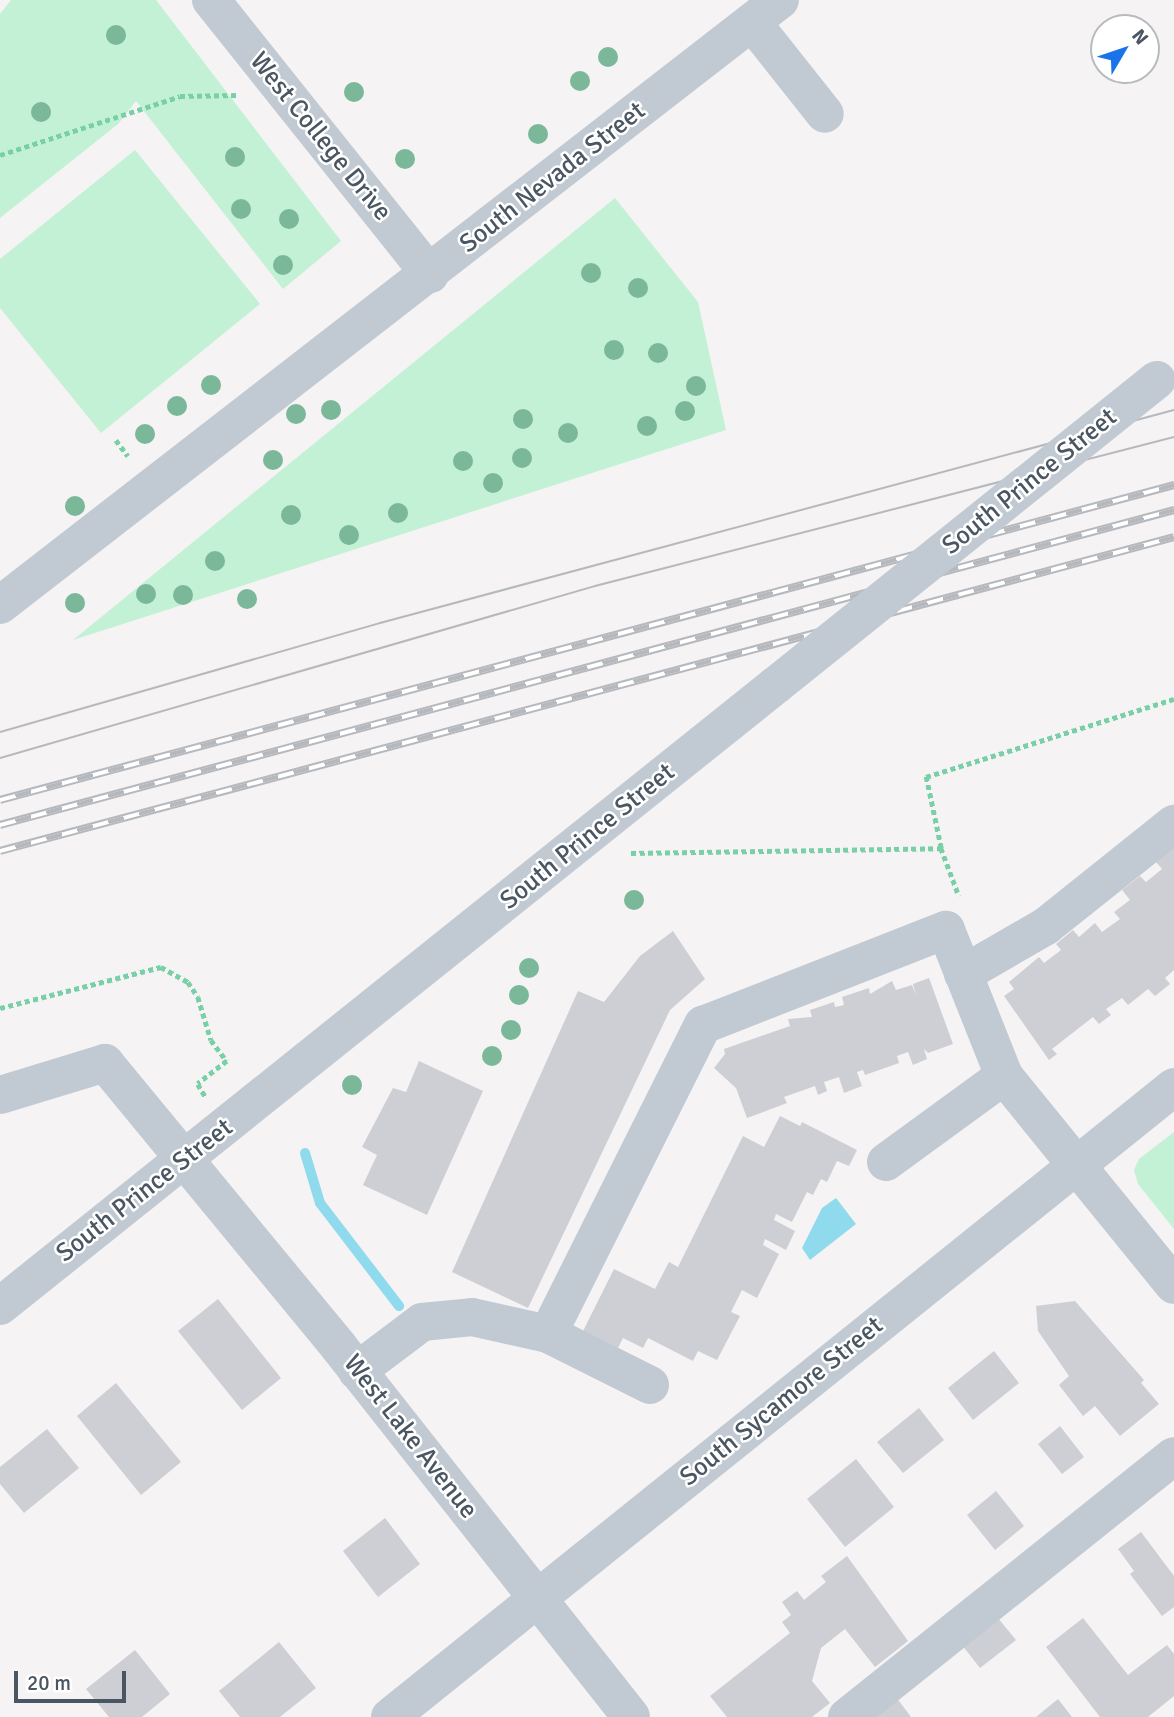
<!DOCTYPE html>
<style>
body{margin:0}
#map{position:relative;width:1174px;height:1717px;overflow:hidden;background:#f5f3f3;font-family:Signika,sans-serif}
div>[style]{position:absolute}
.green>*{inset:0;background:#c3f1d5}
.water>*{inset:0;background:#90daee}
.stream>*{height:10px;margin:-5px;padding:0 5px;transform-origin:5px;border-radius:5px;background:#90daee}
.building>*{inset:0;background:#cdcfd5}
.path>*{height:4.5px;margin-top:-2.25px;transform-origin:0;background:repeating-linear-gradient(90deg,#7ad0a6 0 5px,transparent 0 8.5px)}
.minor>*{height:38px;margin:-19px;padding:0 19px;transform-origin:19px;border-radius:19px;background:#c1cad2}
.tram>*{height:2px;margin:-1px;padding:0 1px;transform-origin:1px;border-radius:1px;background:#b5b8bd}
.rail>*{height:8px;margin-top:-4px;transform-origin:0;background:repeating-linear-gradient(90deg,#fff 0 16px,#b5b8bd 0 32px);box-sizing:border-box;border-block:2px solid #b5b8bd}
.minor-bridge>*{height:38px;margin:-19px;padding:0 19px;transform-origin:19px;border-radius:19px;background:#c1cad2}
.trees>*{width:20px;height:20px;margin:-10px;border-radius:50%;background:#7bb799}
span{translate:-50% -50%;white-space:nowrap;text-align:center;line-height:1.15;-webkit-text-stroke:5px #fff;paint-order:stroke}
.street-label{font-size:26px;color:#4a5661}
.north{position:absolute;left:1090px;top:14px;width:70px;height:70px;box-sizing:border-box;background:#fff;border:2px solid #b7bbc0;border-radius:50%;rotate:51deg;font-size:19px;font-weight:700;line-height:28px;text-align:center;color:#4a5661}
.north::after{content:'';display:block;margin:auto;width:24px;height:32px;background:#1a73e8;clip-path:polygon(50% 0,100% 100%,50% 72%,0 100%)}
.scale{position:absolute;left:14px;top:1671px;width:112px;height:32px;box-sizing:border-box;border:4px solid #4a5661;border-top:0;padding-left:9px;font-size:21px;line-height:24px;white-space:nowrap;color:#4a5661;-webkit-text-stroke:5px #fff;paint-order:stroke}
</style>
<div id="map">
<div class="green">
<div style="clip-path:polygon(11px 0,156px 0,341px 241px,283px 289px,136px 101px,118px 124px,0 218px,0 14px)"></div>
<div style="clip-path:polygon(135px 150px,260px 304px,101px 433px,0 308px,0 259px)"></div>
<div style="clip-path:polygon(615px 198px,698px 302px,726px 430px,73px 640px)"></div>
<div style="clip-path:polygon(1174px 1132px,1174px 1229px,1138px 1184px,1134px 1170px,1139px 1159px)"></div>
</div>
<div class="water">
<div style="clip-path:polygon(836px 1198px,856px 1224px,810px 1260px,802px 1248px,822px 1208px)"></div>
</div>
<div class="stream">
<div style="left:305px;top:1153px;width:52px;rotate:73.3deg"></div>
<div style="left:320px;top:1203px;width:130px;rotate:52.5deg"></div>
</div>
<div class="building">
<div style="clip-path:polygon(1174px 847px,1174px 970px,1165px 978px,1170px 984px,1155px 996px,1148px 989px,1128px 1005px,1122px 998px,1106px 1009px,1111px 1015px,1099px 1024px,1093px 1017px,1052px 1049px,1057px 1054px,1049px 1060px,1004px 996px,1014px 989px,1009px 982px,1039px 957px,1044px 963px,1061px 950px,1056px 944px,1073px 930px,1079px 937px,1095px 923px,1102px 932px,1120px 919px,1114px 912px,1130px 900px,1122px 890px,1140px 876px,1146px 882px,1162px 869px,1156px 862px)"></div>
<div style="clip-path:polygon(673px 931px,705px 979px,670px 1010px,528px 1308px,452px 1272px,578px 991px,604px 1002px,640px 956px)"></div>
<div style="clip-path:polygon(929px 978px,953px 1044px,928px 1053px,924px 1049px,927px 1059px,913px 1065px,908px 1052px,897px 1056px,899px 1063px,865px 1075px,863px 1070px,857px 1072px,862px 1086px,844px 1093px,839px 1077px,824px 1082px,827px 1091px,818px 1095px,815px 1086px,784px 1097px,787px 1103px,747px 1118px,736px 1088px,714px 1068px,725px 1054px,724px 1049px,790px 1026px,788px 1019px,812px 1017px,810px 1010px,834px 1002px,835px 1007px,844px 1005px,842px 997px,869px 988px,870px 994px,892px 981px,896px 990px,912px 985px,916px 995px,913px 984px)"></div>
<div style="clip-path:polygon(419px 1061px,483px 1091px,427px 1215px,363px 1185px,377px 1155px,362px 1147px,393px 1088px,406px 1092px)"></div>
<div style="clip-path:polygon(780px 1116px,800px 1126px,802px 1122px,857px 1150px,849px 1166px,837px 1161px,827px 1182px,821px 1179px,813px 1195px,807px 1192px,792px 1222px,776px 1214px,774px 1220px,795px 1231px,786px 1250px,765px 1239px,763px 1245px,779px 1254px,757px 1298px,742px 1290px,731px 1312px,740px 1316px,717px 1360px,698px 1351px,693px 1361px,648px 1338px,643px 1348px,623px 1338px,618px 1348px,583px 1331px,614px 1269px,655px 1289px,669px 1262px,678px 1267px,743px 1136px,764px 1147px)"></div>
<div style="clip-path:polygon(218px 1299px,281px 1378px,242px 1410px,178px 1331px)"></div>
<div style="clip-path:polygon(1075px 1301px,1144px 1380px,1141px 1383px,1159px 1404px,1120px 1436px,1095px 1406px,1083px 1416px,1059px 1385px,1069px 1376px,1038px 1331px,1036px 1306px)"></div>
<div style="clip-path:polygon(994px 1351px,1019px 1383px,973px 1420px,948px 1388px)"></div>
<div style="clip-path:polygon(116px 1383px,181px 1462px,141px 1495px,77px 1416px)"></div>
<div style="clip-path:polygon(919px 1408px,944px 1440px,903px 1473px,877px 1442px)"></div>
<div style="clip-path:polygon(1060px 1426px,1084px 1457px,1062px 1474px,1038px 1444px)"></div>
<div style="clip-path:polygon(47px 1429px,79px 1468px,24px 1513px,0 1484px,0 1467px)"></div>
<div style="clip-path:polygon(856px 1459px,894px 1507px,845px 1547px,807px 1499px)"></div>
<div style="clip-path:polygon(996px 1491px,1024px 1526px,995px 1550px,967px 1515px)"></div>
<div style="clip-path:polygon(385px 1518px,420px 1564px,378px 1597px,343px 1551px)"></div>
<div style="clip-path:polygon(1141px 1532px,1174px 1576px,1174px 1607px,1162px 1616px,1130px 1574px,1134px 1571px,1118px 1549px)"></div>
<div style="clip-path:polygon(847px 1556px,908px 1641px,875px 1667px,845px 1629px,821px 1648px,812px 1681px,830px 1703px,812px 1717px,727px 1717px,710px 1696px,790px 1633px,782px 1622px,791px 1615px,782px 1602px,797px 1591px,804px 1600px,826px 1582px,821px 1576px)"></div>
<div style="clip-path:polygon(993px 1612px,1016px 1640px,980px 1668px,958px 1640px)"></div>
<div style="clip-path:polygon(1083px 1618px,1128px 1675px,1167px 1645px,1174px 1654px,1174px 1696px,1148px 1717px,1100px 1717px,1046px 1647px)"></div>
<div style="clip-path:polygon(279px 1642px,316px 1688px,280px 1717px,240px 1717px,219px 1691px)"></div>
<div style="clip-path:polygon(135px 1650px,170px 1694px,142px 1717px,109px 1717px,86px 1689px)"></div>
<div style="clip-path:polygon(893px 1693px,911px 1717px,861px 1717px)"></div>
<div style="clip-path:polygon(1058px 1699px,1072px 1717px,1036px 1717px)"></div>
</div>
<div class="path">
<div style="left:0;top:155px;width:189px;rotate:-18.1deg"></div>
<div style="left:180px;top:96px;width:58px;rotate:-1deg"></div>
<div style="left:116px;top:440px;width:20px;rotate:53deg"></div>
<div style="left:941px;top:848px;width:51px;rotate:69.4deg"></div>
<div style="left:631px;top:853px;width:310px;rotate:-0.9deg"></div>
<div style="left:941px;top:848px;width:73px;rotate:-101.9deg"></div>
<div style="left:926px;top:777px;width:260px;rotate:-17.5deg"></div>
<div style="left:0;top:1008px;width:166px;rotate:-14.3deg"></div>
<div style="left:161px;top:967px;width:31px;rotate:29deg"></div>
<div style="left:188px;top:982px;width:18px;rotate:56deg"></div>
<div style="left:198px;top:997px;width:45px;rotate:73.2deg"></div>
<div style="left:211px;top:1040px;width:26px;rotate:53deg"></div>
<div style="left:227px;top:1061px;width:37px;rotate:142deg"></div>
<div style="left:198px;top:1084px;width:14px;rotate:60deg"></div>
</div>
<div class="minor">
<div style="left:211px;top:0;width:351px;rotate:51.4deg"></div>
<div style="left:752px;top:22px;width:117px;rotate:51.6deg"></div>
<div style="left:0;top:605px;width:987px;rotate:-37.8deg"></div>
<div style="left:963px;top:974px;width:96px;rotate:-30deg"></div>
<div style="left:1046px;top:926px;width:164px;rotate:-38.6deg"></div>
<div style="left:0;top:1095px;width:110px;rotate:-16.9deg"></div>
<div style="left:105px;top:1063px;width:368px;rotate:50.5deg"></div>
<div style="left:339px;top:1347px;width:471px;rotate:51.7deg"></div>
<div style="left:886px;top:1162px;width:146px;rotate:-36.1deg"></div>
<div style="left:0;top:1306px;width:994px;rotate:-38.67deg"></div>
<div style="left:357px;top:1371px;width:81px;rotate:-37deg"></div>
<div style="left:422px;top:1322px;width:50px;rotate:-5.7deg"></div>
<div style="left:472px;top:1317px;width:78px;rotate:12.6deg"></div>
<div style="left:650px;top:1385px;width:114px;rotate:-153.4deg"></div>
<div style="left:548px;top:1334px;width:346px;rotate:-63.4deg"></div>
<div style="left:703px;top:1025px;width:261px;rotate:-21.4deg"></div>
<div style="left:946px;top:930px;width:157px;rotate:68.3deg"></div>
<div style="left:1004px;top:1076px;width:269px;rotate:50.9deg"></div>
<div style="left:390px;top:1717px;width:1006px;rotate:-38.78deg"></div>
<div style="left:847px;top:1717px;width:418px;rotate:-38.6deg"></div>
</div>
<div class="tram">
<div style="left:0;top:732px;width:395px;rotate:-16deg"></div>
<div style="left:380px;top:623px;width:822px;rotate:-15.02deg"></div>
<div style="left:0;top:758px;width:619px;rotate:-16.12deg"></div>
<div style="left:595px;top:586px;width:598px;rotate:-14.43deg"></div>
</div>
<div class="rail">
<div style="left:0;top:800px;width:1216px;rotate:-15.02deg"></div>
<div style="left:0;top:825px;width:1216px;rotate:-15.02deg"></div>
<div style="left:0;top:851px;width:1215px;rotate:-14.97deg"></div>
</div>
<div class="minor-bridge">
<div style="left:776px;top:685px;width:488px;rotate:-38.7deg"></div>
</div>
<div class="trees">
<div style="left:116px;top:35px"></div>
<div style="left:608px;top:57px"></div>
<div style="left:580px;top:81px"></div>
<div style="left:354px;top:92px"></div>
<div style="left:41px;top:112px"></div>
<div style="left:538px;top:134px"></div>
<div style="left:235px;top:157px"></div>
<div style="left:405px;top:159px"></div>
<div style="left:241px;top:209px"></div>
<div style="left:289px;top:219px"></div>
<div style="left:283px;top:265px"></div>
<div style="left:591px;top:273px"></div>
<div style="left:638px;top:288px"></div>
<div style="left:614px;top:350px"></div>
<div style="left:658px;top:353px"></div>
<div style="left:211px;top:385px"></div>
<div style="left:696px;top:386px"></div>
<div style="left:177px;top:406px"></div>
<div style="left:331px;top:410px"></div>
<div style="left:685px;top:411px"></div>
<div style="left:296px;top:414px"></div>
<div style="left:523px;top:419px"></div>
<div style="left:647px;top:426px"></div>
<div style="left:568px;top:433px"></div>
<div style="left:145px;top:434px"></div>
<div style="left:522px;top:458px"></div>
<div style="left:273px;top:460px"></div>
<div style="left:463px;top:461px"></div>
<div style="left:493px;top:483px"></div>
<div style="left:75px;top:506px"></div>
<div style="left:398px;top:513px"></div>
<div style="left:291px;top:515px"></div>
<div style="left:349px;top:535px"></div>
<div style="left:215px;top:561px"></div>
<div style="left:146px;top:594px"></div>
<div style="left:183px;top:595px"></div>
<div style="left:247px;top:599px"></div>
<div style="left:75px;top:603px"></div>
<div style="left:634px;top:900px"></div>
<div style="left:529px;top:968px"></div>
<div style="left:519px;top:995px"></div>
<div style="left:511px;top:1030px"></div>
<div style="left:492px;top:1056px"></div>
<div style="left:352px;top:1085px"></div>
</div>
<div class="street-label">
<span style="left:320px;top:137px;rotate:51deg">West College Drive</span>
<span style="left:553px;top:178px;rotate:-38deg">South Nevada Street</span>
<span style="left:1030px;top:482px;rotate:-39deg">South Prince Street</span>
<span style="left:588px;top:837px;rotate:-39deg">South Prince Street</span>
<span style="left:145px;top:1191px;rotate:-38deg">South Prince Street</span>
<span style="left:782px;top:1402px;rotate:-39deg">South Sycamore Street</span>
<span style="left:410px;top:1437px;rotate:52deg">West Lake Avenue</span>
</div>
<div class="north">N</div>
<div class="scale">20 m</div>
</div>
